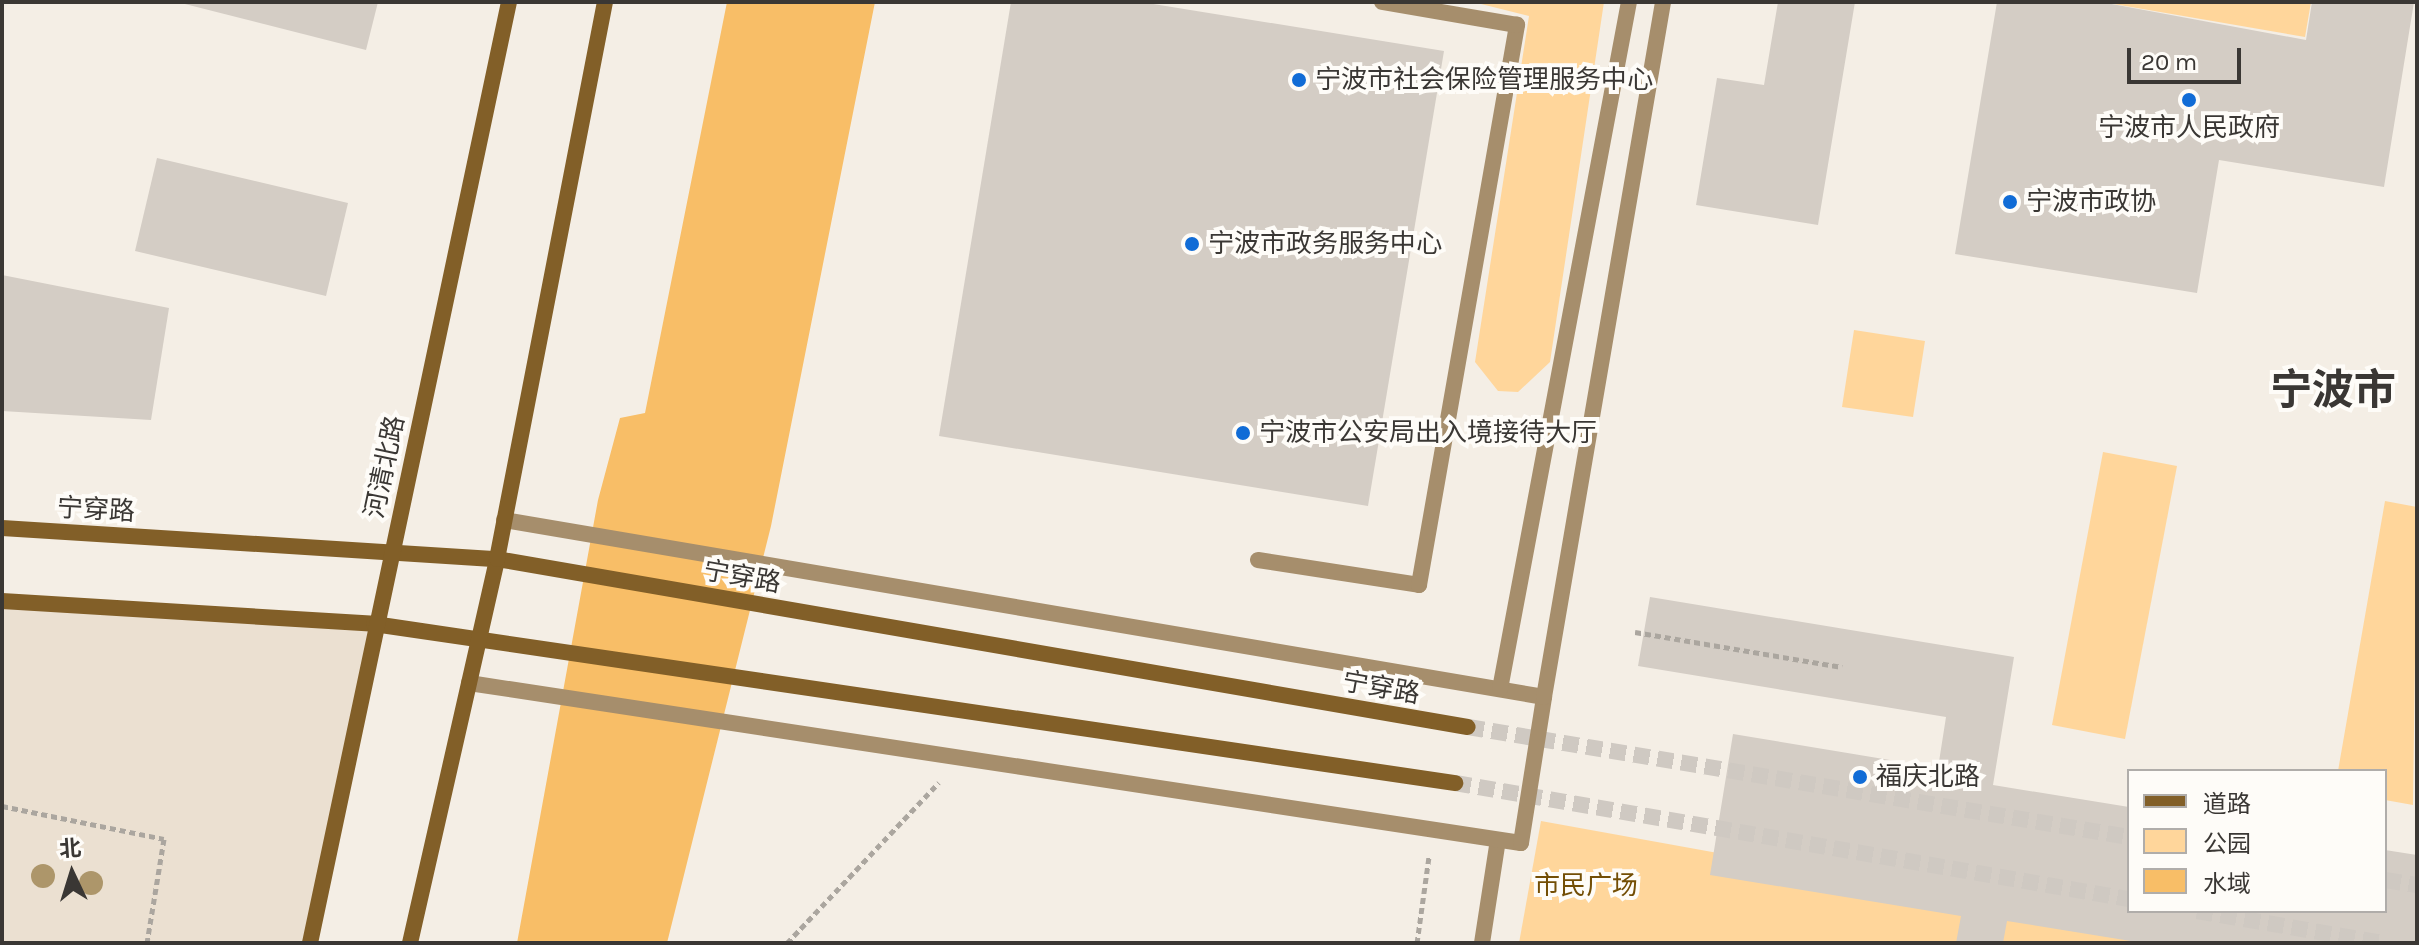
<!DOCTYPE html>
<meta charset="utf-8">
<style>
body{margin:0}
#map{position:relative;width:2419px;height:945px;overflow:hidden;background:#f4eee5;font-family:Karla,"Noto Sans SC",sans-serif}
div>[style]{position:absolute}
.built>*{inset:0;background:#ebe0d1}
.green>*{inset:0;background:#ffd69b}
.water>*{inset:0;background:#f8be67}
.building>*{inset:0;background:#d4cdc5}
.secondary-tunnel>*{height:16px;margin-top:-8px;transform-origin:0;background:repeating-linear-gradient(90deg,#cfc9c2 0 16px,transparent 0 24px)}
.path>*{height:5px;margin-top:-2.5px;transform-origin:0;background:repeating-linear-gradient(90deg,#aba69f 0 6px,transparent 0 10px)}
.service>*{height:16px;margin:-8px;padding:0 8px;transform-origin:8px;border-radius:8px;background:#a68e6c}
.minor>*{height:16px;margin:-8px;padding:0 8px;transform-origin:8px;border-radius:8px;background:#a68e6c}
.tertiary>*{height:16px;margin:-8px;padding:0 8px;transform-origin:8px;border-radius:8px;background:#a68e6c}
.secondary>*{height:16px;margin:-8px;padding:0 8px;transform-origin:8px;border-radius:8px;background:#825f28}
.trees>*{width:24px;height:24px;margin:-12px;border-radius:50%;background:#ad966a}
.dots>*{width:22px;height:22px;translate:-50% -50%;box-sizing:border-box;border:4px solid #fefcf8;border-radius:50%}
span{translate:-50% -50%;white-space:nowrap;text-align:center;line-height:1.15;-webkit-text-stroke:8px #fefcf8;paint-order:stroke}
.poi-label{font-size:26px;color:#3a3734}
.left{translate:0 -50%;text-align:left}
.street-label{font-size:26px;color:#3a3734}
.park-label{font-size:26px;color:#734e05}
.town-label{font-size:42px;color:#3a3734;font-weight:700}
.frame{position:absolute;inset:0;border:4px solid #3a3734;pointer-events:none}
.legend{position:absolute;left:2127px;top:769px;width:260px;height:144px;box-sizing:border-box;background:#fefcf8;border:2px solid #b0adaa;margin:0;padding:10px 14px;list-style:none;font-size:24px;color:#3a3734}
.legend li{display:flex;align-items:center;gap:16px;height:40px}
.legend b{width:40px;border:2px solid #b0adaa}
.north{position:absolute;left:32px;top:833px;width:80px;height:80px;-webkit-text-stroke:6px #fefcf8;paint-order:stroke;rotate:356deg;font-size:22px;font-weight:700;line-height:32px;text-align:center;color:#3a3734}
.north::after{content:'';display:block;margin:auto;width:28px;height:36px;background:#3a3734;clip-path:polygon(50% 0,100% 100%,50% 72%,0 100%)}
.scale{position:absolute;left:2127px;top:48px;width:114px;height:36px;box-sizing:border-box;border:4px solid #3a3734;border-top:0;padding-left:10px;font-size:24px;line-height:28px;white-space:nowrap;color:#3a3734;-webkit-text-stroke:6px #fefcf8;paint-order:stroke}
</style>
<div id="map">
<div class="built">
<div style="clip-path:polygon(2px 601px,374px 624px,310px 943px,2px 943px)"></div>
</div>
<div class="green">
<div style="clip-path:polygon(1473px 2px,1604px 2px,1550px 362px,1518px 392px,1498px 391px,1475px 362px,1529px 16px)"></div>
<div style="clip-path:polygon(2102px 2px,2311px 2px,2305px 37px)"></div>
<div style="clip-path:polygon(1854px 330px,1925px 341px,1913px 417px,1842px 407px)"></div>
<div style="clip-path:polygon(2103px 452px,2177px 466px,2125px 739px,2052px 725px)"></div>
<div style="clip-path:polygon(2385px 501px,2417px 507px,2413px 805px,2385px 800px,2385px 771px,2338px 771px)"></div>
<div style="clip-path:polygon(1541px 821px,2215px 943px,1519px 943px)"></div>
</div>
<div class="water">
<div style="clip-path:polygon(727px 2px,875px 2px,771px 526px,667px 943px,517px 943px,598px 500px,620px 418px,645px 413px)"></div>
</div>
<div class="building">
<div style="clip-path:polygon(177px 2px,378px 2px,366px 50px)"></div>
<div style="clip-path:polygon(1011px 2px,1141px 2px,1444px 51px,1368px 506px,939px 436px)"></div>
<div style="clip-path:polygon(1778px 2px,1855px 2px,1818px 225px,1696px 205px,1717px 78px,1764px 85px)"></div>
<div style="clip-path:polygon(1997px 2px,2101px 2px,2306px 40px,2312px 2px,2414px 2px,2384px 187px,2219px 160px,2197px 293px,1955px 254px)"></div>
<div style="clip-path:polygon(157px 158px,348px 203px,326px 296px,135px 251px)"></div>
<div style="clip-path:polygon(2px 275px,169px 308px,151px 420px,2px 411px)"></div>
<div style="clip-path:polygon(1650px 597px,2014px 657px,1993px 785px,2129px 807px,2129px 911px,2385px 911px,2385px 850px,2417px 855px,2417px 943px,2143px 943px,2007px 921px,2003px 943px,1956px 943px,1961px 916px,1710px 875px,1733px 734px,1938px 768px,1946px 717px,1638px 666px)"></div>
</div>
<div class="secondary-tunnel">
<div style="left:1468px;top:727px;width:670px;rotate:9.45deg"></div>
<div style="left:1455px;top:783px;width:684px;rotate:9.77deg"></div>
<div style="left:2385px;top:880px;width:32px;rotate:9deg"></div>
<div style="left:2197px;top:911px;width:188px;rotate:9.8deg"></div>
</div>
<div class="path">
<div style="left:1635px;top:632px;width:210px;rotate:9.6deg"></div>
<div style="left:2px;top:806px;width:165px;rotate:11.5deg"></div>
<div style="left:164px;top:839px;width:105px;rotate:99.3deg"></div>
<div style="left:787px;top:943px;width:221px;rotate:-46.6deg"></div>
<div style="left:1417px;top:943px;width:87px;rotate:-82.1deg"></div>
</div>
<div class="service">
<div style="left:1258px;top:560px;width:163px;rotate:8.8deg"></div>
<div style="left:1419px;top:585px;width:569px;rotate:-80.07deg"></div>
<div style="left:1517px;top:25px;width:137px;rotate:-170.3deg"></div>
</div>
<div class="minor">
<div style="left:1482px;top:943px;width:104px;rotate:-81.2deg"></div>
</div>
<div class="tertiary">
<div style="left:469px;top:683px;width:1064px;rotate:8.65deg"></div>
<div style="left:1521px;top:843px;width:148px;rotate:-81deg"></div>
<div style="left:1544px;top:697px;width:1055px;rotate:-170.34deg"></div>
<div style="left:1500px;top:689px;width:699px;rotate:-79.37deg"></div>
<div style="left:1544px;top:697px;width:705px;rotate:-80.28deg"></div>
</div>
<div class="secondary">
<div style="left:2px;top:528px;width:496px;rotate:3.6deg"></div>
<div style="left:497px;top:559px;width:985px;rotate:9.82deg"></div>
<div style="left:2px;top:601px;width:373px;rotate:3.5deg"></div>
<div style="left:374px;top:624px;width:1093px;rotate:8.37deg"></div>
<div style="left:310px;top:943px;width:962px;rotate:-78.06deg"></div>
<div style="left:410px;top:943px;width:394px;rotate:-77.2deg"></div>
<div style="left:497px;top:559px;width:567px;rotate:-79.03deg"></div>
</div>
<div class="trees">
<div style="left:43px;top:876px"></div>
<div style="left:91px;top:883px"></div>
</div>
<div class="dots">
<div style="left:1299px;top:80px;background:#116cd6"></div>
<div style="left:2189px;top:100px;background:#116cd6"></div>
<div style="left:2010px;top:202px;background:#116cd6"></div>
<div style="left:1192px;top:244px;background:#116cd6"></div>
<div style="left:1243px;top:433px;background:#116cd6"></div>
<div style="left:1860px;top:777px;background:#116cd6"></div>
</div>
<div class="poi-label">
<span class="left" style="left:1315px;top:80px">宁波市社会保险管理服务中心</span>
<span style="left:2189px;top:128px">宁波市人民政府</span>
<span class="left" style="left:2026px;top:202px">宁波市政协</span>
<span class="left" style="left:1208px;top:244px">宁波市政务服务中心</span>
<span class="left" style="left:1259px;top:433px">宁波市公安局出入境接待大厅</span>
<span class="left" style="left:1876px;top:777px">福庆北路</span>
</div>
<div class="street-label">
<span style="left:385px;top:467px;rotate:-78deg">河清北路</span>
<span style="left:96px;top:510px;rotate:3deg">宁穿路</span>
<span style="left:742px;top:577px;rotate:10deg">宁穿路</span>
<span style="left:1381px;top:688px;rotate:10deg">宁穿路</span>
</div>
<div class="park-label">
<span style="left:1586px;top:886px">市民广场</span>
</div>
<div class="town-label">
<span style="left:2333px;top:390px">宁波市</span>
</div>
<div class="frame"></div>
<ul class="legend">
<li><b style="height:10px;background:#825f28"></b>道路</li>
<li><b style="height:22px;background:#ffd69b"></b>公园</li>
<li><b style="height:22px;background:#f8be67"></b>水域</li>
</ul>
<div class="north">北</div>
<div class="scale">20 m</div>
</div>
